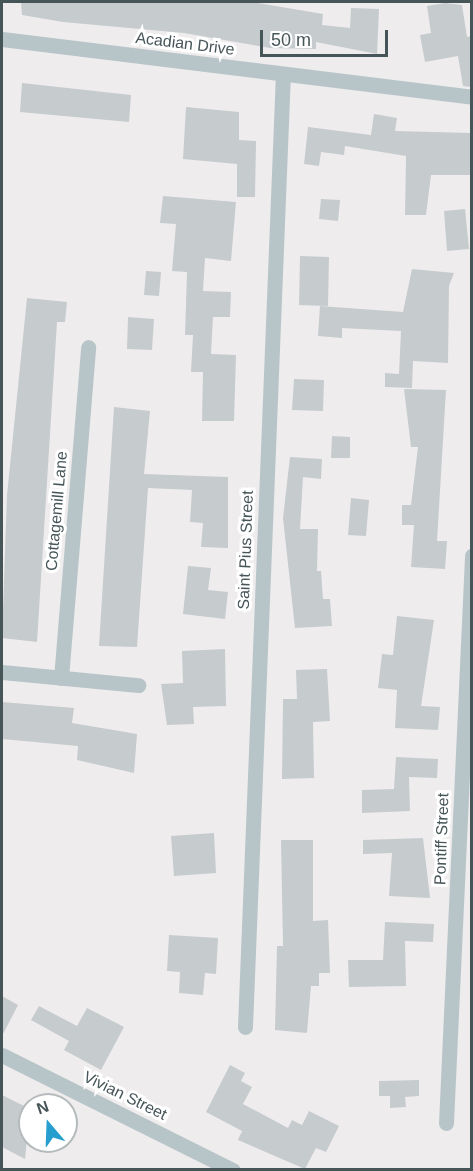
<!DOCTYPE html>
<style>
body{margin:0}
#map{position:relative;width:473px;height:1171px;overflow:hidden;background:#efeced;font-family:Helvetica,sans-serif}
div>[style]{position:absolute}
.building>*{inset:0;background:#c6cbce}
.street>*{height:15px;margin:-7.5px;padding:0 7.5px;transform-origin:7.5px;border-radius:7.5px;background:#b8c5c8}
span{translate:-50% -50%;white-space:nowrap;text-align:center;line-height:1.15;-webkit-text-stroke:6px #fff;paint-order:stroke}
.street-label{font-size:16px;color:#465558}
.frame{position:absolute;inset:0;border:3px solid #465558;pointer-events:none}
.north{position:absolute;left:18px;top:1093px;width:60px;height:60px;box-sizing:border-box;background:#fff;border:2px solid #b5bbbc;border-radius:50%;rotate:341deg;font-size:16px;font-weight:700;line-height:24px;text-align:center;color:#465558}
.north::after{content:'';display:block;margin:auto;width:21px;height:27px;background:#269fcf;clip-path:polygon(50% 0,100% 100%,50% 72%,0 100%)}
.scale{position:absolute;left:260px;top:30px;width:128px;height:27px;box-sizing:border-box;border:3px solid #465558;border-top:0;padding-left:8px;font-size:18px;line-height:21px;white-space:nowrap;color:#465558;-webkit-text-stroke:4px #fff;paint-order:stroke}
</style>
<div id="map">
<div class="building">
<div style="clip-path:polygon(21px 2px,258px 3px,323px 14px,322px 25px,350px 28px,351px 8px,379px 9px,377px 54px,316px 42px,316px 49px,270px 48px,184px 33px,63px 22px,22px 15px)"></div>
<div style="clip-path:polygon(445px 3px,462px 5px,467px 37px,471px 36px,471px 87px,463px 86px,458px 56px,425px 62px,420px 35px,431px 33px,427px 6px)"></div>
<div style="clip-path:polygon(22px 83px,131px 95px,129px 122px,20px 112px)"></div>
<div style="clip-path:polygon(186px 107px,239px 112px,239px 140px,256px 141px,255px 197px,237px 197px,237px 164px,183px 159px)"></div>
<div style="clip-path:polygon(374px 114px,397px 118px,395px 131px,471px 133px,471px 175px,431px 175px,426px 215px,405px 215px,406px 156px,345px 146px,344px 155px,321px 152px,319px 166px,304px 164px,308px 127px,371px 135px)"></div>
<div style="clip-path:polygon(163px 196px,236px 202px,231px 261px,205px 258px,203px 291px,231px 292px,230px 317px,213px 317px,211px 354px,236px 355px,234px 421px,202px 421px,203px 372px,191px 372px,193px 335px,185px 335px,187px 272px,172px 271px,176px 224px,160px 223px)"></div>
<div style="clip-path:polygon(321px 199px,340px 200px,338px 221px,319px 219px)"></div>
<div style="clip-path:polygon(465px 209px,469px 249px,447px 251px,444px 211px)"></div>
<div style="clip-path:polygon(300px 256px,329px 257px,328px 306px,299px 305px)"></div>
<div style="clip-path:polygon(412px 269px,454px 273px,449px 286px,448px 363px,413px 361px,412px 388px,385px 387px,385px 373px,399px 374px,401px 331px,342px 328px,342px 338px,318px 336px,320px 306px,403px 312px)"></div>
<div style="clip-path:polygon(146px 271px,161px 272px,159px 296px,144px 295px)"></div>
<div style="clip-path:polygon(27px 298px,67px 302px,65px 322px,57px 322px,37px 642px,2px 638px,7px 495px)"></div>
<div style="clip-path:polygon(128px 317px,154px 319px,152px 350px,127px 349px)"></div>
<div style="clip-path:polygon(294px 379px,324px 380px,323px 411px,292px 410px)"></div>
<div style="clip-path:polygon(404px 389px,446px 390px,437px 541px,447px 541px,445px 569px,411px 567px,414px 525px,402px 525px,402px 505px,411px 505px,418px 447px,411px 447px)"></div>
<div style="clip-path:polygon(114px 407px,150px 411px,144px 474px,228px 477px,228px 548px,201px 547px,203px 523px,190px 522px,192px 490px,148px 488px,137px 647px,99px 646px)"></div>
<div style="clip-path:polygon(332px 436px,350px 437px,350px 458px,331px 458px)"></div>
<div style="clip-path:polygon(290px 457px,322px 459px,321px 479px,303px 477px,300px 529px,318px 529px,317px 571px,321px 571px,323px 599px,330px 599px,332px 626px,295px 628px,283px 518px)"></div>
<div style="clip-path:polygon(351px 498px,369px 500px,366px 536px,348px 535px)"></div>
<div style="clip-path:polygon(188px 566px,211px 568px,208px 590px,228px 592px,225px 619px,183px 614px)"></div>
<div style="clip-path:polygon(397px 616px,434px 620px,421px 706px,440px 707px,438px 730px,395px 728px,397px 690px,378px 688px,382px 654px,393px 655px)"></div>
<div style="clip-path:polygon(225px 649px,226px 706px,193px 707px,194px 724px,167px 725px,161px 684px,183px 683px,182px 651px)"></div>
<div style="clip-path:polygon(327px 669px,330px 721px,313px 722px,314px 778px,282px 779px,283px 699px,297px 699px,296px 670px)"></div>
<div style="clip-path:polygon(2px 702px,74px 708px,72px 723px,137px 734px,134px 773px,77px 760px,78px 746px,2px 739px)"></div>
<div style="clip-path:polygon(396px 757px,438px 759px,437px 778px,409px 777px,410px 811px,362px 813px,362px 790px,394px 789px)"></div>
<div style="clip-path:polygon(214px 833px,216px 873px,174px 876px,171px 836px)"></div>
<div style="clip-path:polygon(423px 838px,430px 898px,389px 896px,392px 853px,363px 854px,363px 840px)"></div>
<div style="clip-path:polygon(281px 840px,313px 840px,313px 921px,328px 920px,330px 973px,319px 973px,319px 986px,311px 986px,307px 1033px,275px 1030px,277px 946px,283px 946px)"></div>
<div style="clip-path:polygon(385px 922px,434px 924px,433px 942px,405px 941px,406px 986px,349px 987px,348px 960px,383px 960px)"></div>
<div style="clip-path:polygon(169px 935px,218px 938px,216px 974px,205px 973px,203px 995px,179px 993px,180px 972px,167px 971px)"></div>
<div style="clip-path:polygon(2px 996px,18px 1005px,2px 1036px)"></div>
<div style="clip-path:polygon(39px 1006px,77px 1026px,87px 1008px,124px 1027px,101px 1070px,64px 1050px,69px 1041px,31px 1020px)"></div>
<div style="clip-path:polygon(230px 1065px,245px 1073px,241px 1081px,252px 1087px,243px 1104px,288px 1128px,292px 1120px,302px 1125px,309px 1111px,339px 1126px,326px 1152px,316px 1148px,305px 1169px,238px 1140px,242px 1131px,206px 1112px)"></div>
<div style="clip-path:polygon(419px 1080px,419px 1096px,405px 1097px,406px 1107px,390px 1108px,390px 1096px,379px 1096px,379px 1081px)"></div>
<div style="clip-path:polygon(2px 1095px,30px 1109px,25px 1159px,2px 1147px)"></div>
</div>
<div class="street">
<div style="left:2px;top:39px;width:474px;rotate:7deg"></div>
<div style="left:2px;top:672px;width:137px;rotate:5.5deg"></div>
<div style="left:61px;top:678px;width:332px;rotate:-85.3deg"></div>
<div style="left:245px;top:1027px;width:954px;rotate:-87.72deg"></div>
<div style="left:2px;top:1055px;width:258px;rotate:26.5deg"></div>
<div style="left:446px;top:1123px;width:568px;rotate:-87.37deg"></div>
</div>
<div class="street-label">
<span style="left:185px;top:44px;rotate:7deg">Acadian Drive</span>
<span style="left:57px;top:511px;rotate:-85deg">Cottagemill Lane</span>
<span style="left:246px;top:550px;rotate:-88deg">Saint Pius Street</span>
<span style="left:442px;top:839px;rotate:-88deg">Pontiff Street</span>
<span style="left:125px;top:1096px;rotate:26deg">Vivian Street</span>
</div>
<div class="frame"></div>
<div class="north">N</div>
<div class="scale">50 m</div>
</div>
